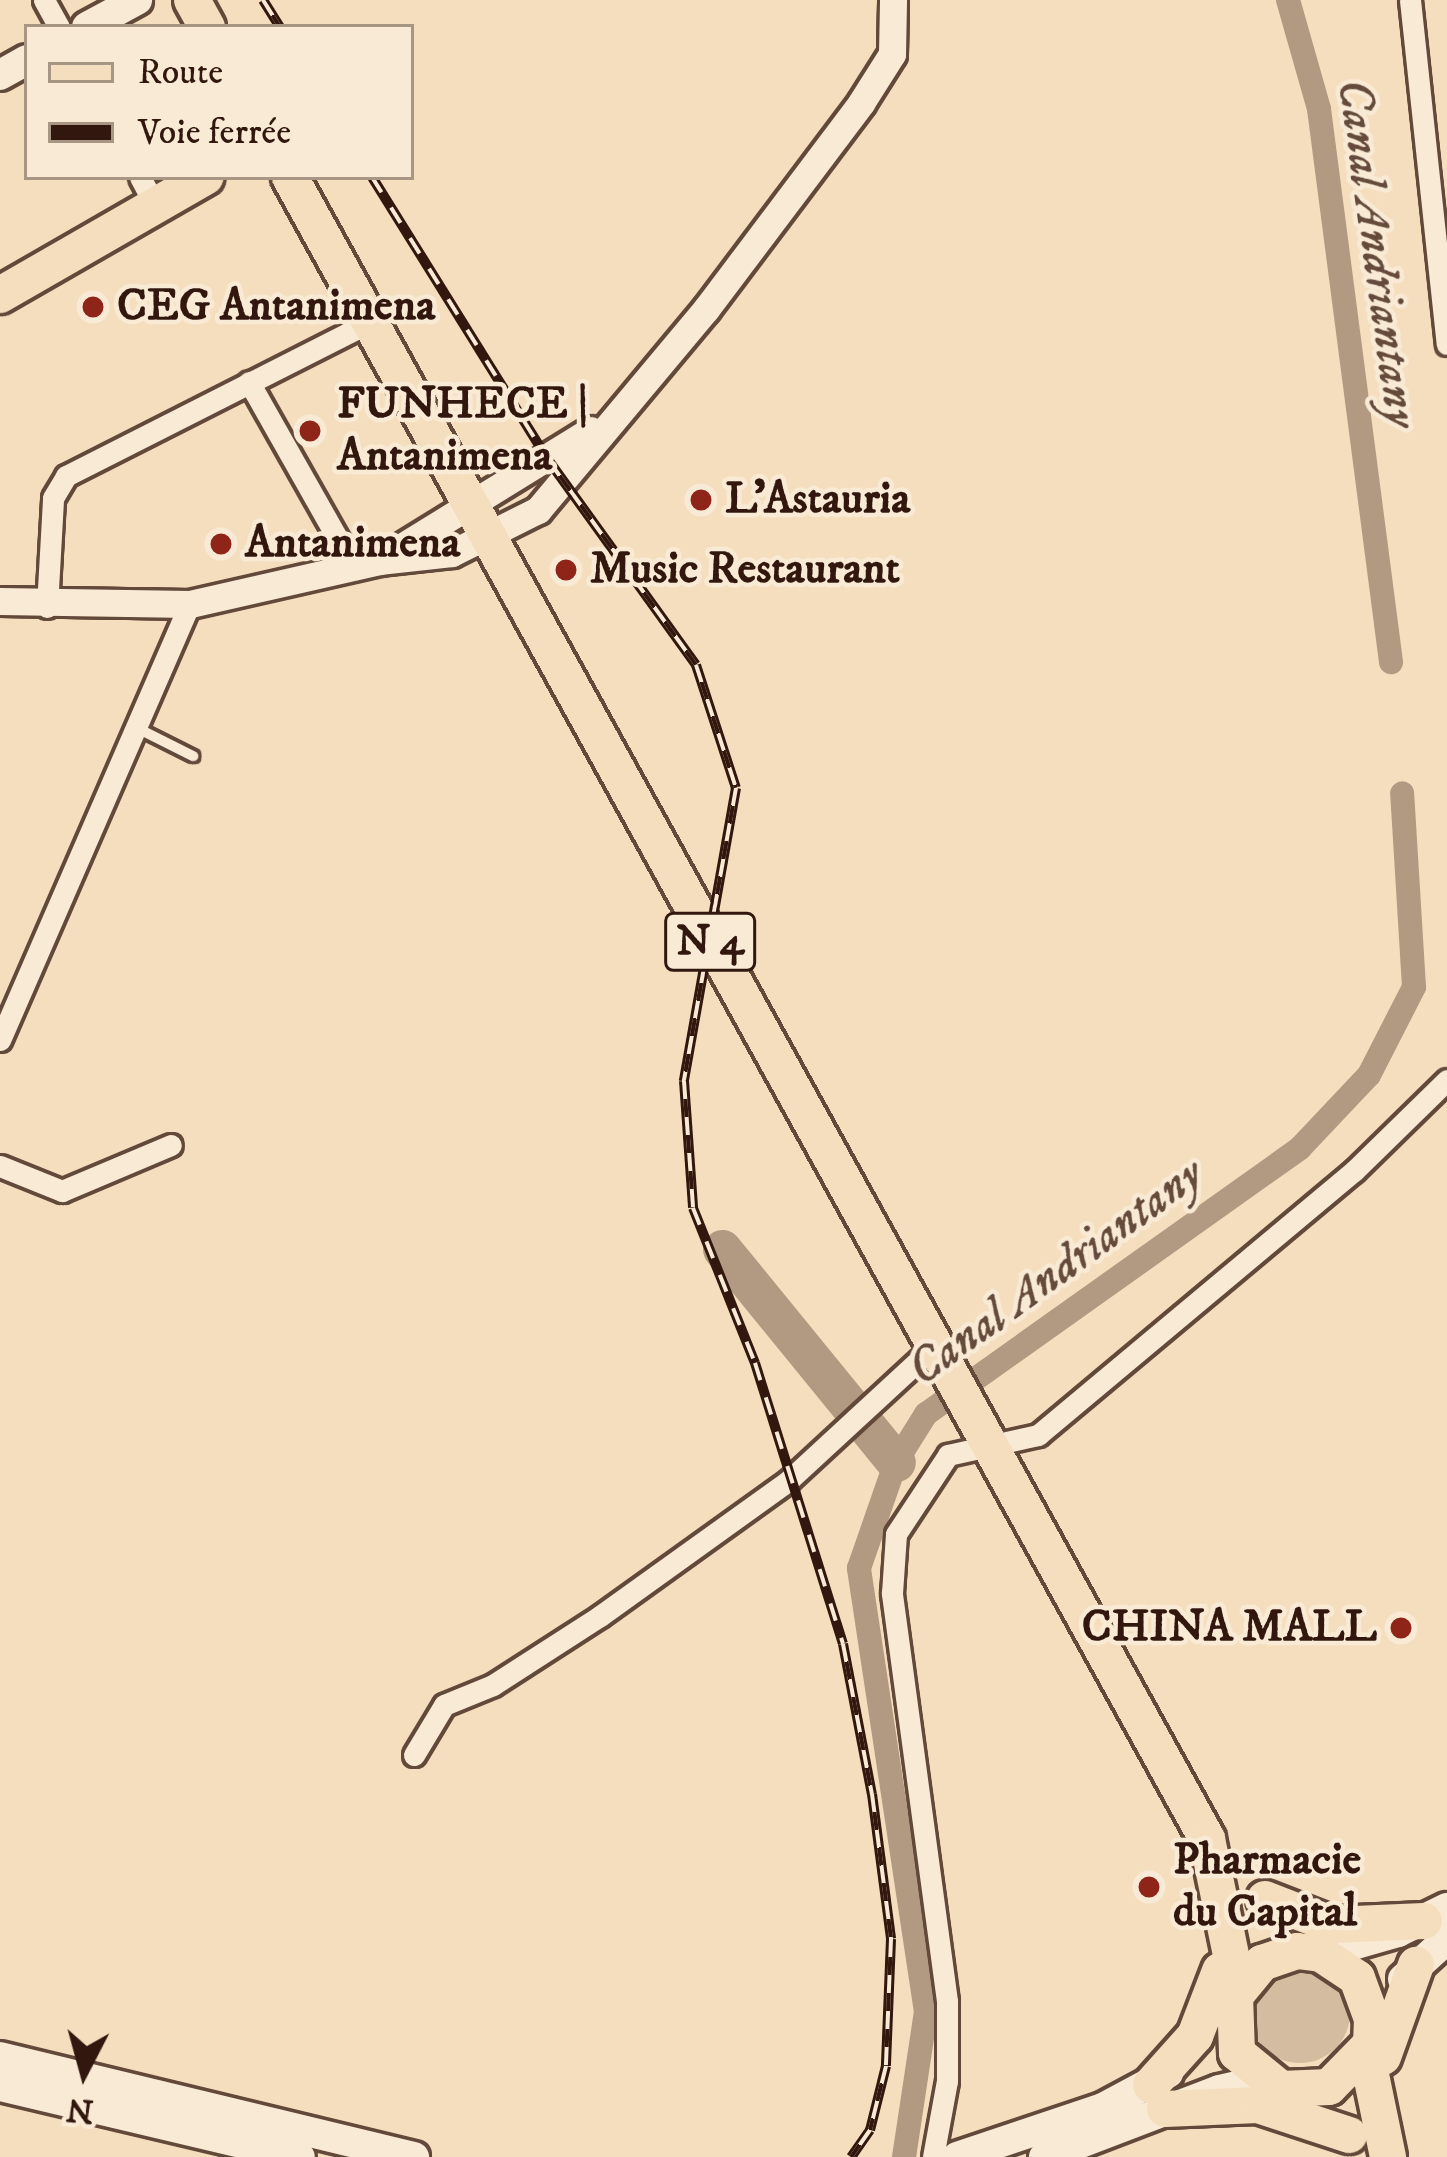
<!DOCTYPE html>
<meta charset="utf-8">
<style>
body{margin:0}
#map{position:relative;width:1447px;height:2157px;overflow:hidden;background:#f5debe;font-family:"IM FELL DW Pica",serif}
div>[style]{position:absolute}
.green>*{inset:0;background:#d4bca0}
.round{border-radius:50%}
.canal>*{height:24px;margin:-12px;padding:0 12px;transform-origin:12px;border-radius:12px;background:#b29a82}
.river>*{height:39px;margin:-19.5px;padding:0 19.5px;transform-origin:19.5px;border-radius:19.5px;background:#b29a82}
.roads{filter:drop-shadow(3px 0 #62493a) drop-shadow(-3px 0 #62493a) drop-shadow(0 3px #62493a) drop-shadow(0 -3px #62493a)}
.service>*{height:10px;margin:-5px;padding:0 5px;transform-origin:5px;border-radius:5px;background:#f8ead5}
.minor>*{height:21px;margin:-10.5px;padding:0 10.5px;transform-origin:10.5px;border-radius:10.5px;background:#f8ead5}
.tertiary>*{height:27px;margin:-13.5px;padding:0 13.5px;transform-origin:13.5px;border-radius:13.5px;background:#f8ead5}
.secondary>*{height:30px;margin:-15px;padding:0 15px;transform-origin:15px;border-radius:15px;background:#f8ead5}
.primary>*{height:36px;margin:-18px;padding:0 18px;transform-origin:18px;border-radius:18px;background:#f5debe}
.rail>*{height:10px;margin-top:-5px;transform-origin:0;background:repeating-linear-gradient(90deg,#f8ead5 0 18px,#31170e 0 36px);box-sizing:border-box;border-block:3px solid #31170e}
.dots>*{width:33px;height:33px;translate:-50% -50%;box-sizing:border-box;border:6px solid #f8ead5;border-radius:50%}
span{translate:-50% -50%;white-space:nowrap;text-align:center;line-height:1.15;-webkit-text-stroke:9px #f8ead5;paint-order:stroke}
.shield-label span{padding:3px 9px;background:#f8ead5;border:3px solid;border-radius:9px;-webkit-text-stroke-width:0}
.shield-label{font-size:42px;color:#31170e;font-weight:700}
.poi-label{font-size:45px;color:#31170e;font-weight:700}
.left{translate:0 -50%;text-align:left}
.right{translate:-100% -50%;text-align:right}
.water-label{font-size:48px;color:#654b3c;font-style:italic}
.legend{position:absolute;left:24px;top:24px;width:390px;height:156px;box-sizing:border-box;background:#f8ead5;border:3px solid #a89685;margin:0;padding:15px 21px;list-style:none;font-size:36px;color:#31170e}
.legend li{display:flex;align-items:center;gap:24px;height:60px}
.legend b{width:60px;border:3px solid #a89685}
.north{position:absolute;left:24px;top:2013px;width:120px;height:120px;-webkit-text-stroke:9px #f8ead5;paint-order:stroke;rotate:186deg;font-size:33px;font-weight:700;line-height:48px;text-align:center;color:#31170e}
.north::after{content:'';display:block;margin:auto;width:42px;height:54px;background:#31170e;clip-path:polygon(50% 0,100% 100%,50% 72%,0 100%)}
</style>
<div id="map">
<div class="green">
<div class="round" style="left:1250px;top:1963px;width:100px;height:100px"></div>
</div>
<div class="canal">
<div style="left:1288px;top:0;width:113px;rotate:74.1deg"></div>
<div style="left:1319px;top:109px;width:558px;rotate:82.58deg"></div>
<div style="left:904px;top:2157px;width:147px;rotate:-81.4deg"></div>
<div style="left:926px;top:2012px;width:449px;rotate:-98.6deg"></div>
<div style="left:859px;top:1568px;width:112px;rotate:-70.8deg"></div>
<div style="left:896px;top:1462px;width:57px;rotate:-58deg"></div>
<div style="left:926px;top:1414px;width:459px;rotate:-35.4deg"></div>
<div style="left:1300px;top:1148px;width:100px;rotate:-46.6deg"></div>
<div style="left:1369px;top:1075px;width:99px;rotate:-62.9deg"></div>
<div style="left:1414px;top:987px;width:194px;rotate:-93.5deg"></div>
</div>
<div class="river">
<div style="left:722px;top:1249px;width:275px;rotate:50.8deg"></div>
</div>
<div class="roads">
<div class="service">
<div style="left:137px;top:728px;width:63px;rotate:26.6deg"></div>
</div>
<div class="minor">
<div style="left:44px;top:0;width:31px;rotate:61deg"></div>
<div style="left:1410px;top:0;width:346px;rotate:83.9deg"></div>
<div style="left:140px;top:177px;width:32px;rotate:62deg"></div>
<div style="left:249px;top:382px;width:215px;rotate:60.5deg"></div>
<div style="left:47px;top:607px;width:109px;rotate:-86.8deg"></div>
<div style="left:53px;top:498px;width:26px;rotate:-59deg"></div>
<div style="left:66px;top:476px;width:342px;rotate:-26.9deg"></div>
<div style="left:0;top:1040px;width:476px;rotate:-66.5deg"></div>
<div style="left:0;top:1166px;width:67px;rotate:22deg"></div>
<div style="left:62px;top:1191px;width:118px;rotate:-22.9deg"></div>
<div style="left:414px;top:1755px;width:58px;rotate:-59deg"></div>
<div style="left:444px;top:1705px;width:53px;rotate:-22.2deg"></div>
<div style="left:493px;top:1685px;width:127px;rotate:-32.8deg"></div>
<div style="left:600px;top:1616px;width:233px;rotate:-35.7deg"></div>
<div style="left:789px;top:1480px;width:196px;rotate:-42.7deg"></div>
<div style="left:933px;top:2157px;width:77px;rotate:-79.6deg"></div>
<div style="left:947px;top:2081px;width:80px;rotate:-90deg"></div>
<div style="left:947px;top:2001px;width:412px;rotate:-97.7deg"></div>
<div style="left:892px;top:1593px;width:59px;rotate:-86.1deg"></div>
<div style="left:896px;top:1534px;width:95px;rotate:-56.6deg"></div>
<div style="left:948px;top:1455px;width:92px;rotate:-12.5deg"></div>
<div style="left:1038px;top:1435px;width:412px;rotate:-39.9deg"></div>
<div style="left:1354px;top:1171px;width:130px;rotate:-44.4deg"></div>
</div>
<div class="tertiary">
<div style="left:379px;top:561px;width:249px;rotate:-31.7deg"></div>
<div style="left:0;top:601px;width:190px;rotate:0.9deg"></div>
<div style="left:190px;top:604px;width:194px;rotate:-12.8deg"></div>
<div style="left:379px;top:561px;width:73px;rotate:-6.3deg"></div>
<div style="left:452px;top:553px;width:96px;rotate:-26.6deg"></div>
<div style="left:538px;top:510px;width:262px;rotate:-50.1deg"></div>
<div style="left:706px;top:309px;width:258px;rotate:-53deg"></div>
<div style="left:861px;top:103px;width:58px;rotate:-57.7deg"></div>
<div style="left:892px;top:54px;width:54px;rotate:-88.9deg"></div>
</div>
<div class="secondary">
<div style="left:87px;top:27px;width:57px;rotate:-28.4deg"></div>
<div style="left:0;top:75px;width:31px;rotate:-29deg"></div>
<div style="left:1321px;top:1954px;width:80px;rotate:-15.9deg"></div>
<div style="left:1398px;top:1932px;width:55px;rotate:-26.1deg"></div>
<div style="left:1403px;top:1979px;width:59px;rotate:-42.3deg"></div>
<div style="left:0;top:2057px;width:426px;rotate:13.6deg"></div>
<div style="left:0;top:2086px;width:308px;rotate:13.3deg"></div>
<div style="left:957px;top:2157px;width:154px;rotate:-18.6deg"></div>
<div style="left:1103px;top:2108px;width:74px;rotate:-28.3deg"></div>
<div style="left:1044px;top:2157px;width:187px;rotate:-20.9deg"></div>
<div style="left:1219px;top:2090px;width:31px;rotate:-13deg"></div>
<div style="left:1249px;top:2083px;width:33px;rotate:11deg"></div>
</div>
<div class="primary">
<div style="left:192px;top:0;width:31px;rotate:61deg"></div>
<div style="left:290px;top:177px;width:1898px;rotate:61.11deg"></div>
<div style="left:1207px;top:1839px;width:153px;rotate:78.3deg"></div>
<div style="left:0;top:295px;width:237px;rotate:-29.9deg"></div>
<div style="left:1265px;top:1899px;width:72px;rotate:21.2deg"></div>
<div style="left:1332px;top:1925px;width:92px;rotate:-2.5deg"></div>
<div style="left:1368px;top:2047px;width:56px;rotate:134.3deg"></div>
<div style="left:1329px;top:2087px;width:48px;rotate:177.6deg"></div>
<div style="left:1281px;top:2089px;width:57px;rotate:-140.7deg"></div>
<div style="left:1237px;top:2053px;width:57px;rotate:-92deg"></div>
<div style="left:1235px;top:1996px;width:43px;rotate:-50.7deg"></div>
<div style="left:1262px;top:1963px;width:37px;rotate:-19deg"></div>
<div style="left:1297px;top:1951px;width:24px;rotate:7deg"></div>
<div style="left:1321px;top:1954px;width:43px;rotate:33.7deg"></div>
<div style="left:1357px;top:1978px;width:44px;rotate:69.9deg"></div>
<div style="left:1372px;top:2019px;width:51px;rotate:92.2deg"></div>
<div style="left:1370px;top:2070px;width:89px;rotate:78.3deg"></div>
<div style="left:1383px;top:2057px;width:98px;rotate:-70.3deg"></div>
<div style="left:1151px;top:2085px;width:66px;rotate:-48.1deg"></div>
<div style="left:1195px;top:2036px;width:70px;rotate:-69deg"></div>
<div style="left:1165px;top:2109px;width:93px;rotate:-2.5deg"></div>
<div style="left:1258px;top:2105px;width:96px;rotate:18.2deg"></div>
</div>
</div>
<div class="rail">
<div style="left:263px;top:0;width:32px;rotate:58deg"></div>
<div style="left:372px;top:177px;width:335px;rotate:58.1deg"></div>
<div style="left:549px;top:461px;width:251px;rotate:54.2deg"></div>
<div style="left:696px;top:665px;width:129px;rotate:72deg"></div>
<div style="left:736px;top:788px;width:298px;rotate:100.1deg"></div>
<div style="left:684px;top:1081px;width:127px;rotate:85.9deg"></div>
<div style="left:693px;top:1208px;width:167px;rotate:68.2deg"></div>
<div style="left:755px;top:1363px;width:294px;rotate:72.6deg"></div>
<div style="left:843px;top:1644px;width:153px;rotate:79.1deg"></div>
<div style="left:872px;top:1794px;width:146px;rotate:82.5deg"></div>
<div style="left:891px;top:1939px;width:127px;rotate:92.3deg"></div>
<div style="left:886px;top:2066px;width:66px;rotate:104deg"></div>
<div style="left:870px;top:2130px;width:33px;rotate:125deg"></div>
</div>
<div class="dots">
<div style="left:93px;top:307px;background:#8f2418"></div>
<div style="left:310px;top:431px;background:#8f2418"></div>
<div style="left:701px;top:500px;background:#8f2418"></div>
<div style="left:221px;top:544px;background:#8f2418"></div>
<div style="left:566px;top:570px;background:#8f2418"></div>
<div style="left:1401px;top:1628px;background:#8f2418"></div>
<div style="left:1149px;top:1887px;background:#8f2418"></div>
</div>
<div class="shield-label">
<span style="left:710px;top:942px">N 4</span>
</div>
<div class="poi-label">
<span class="left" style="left:117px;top:307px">CEG Antanimena</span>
<span class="left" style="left:337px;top:431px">FUNHECE |<br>Antanimena</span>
<span class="left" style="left:725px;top:500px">L'Astauria</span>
<span class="left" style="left:245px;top:544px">Antanimena</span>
<span class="left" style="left:590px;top:570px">Music Restaurant</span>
<span class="right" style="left:1377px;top:1628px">CHINA MALL</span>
<span class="left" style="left:1173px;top:1887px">Pharmacie<br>du Capital</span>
</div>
<div class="water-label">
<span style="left:1376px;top:253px;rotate:82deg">Canal Andriantany</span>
<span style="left:1056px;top:1273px;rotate:-36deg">Canal Andriantany</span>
</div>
<ul class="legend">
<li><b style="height:15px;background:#f5debe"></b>Route</li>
<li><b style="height:15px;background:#31170e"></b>Voie ferrée</li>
</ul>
<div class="north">N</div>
</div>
